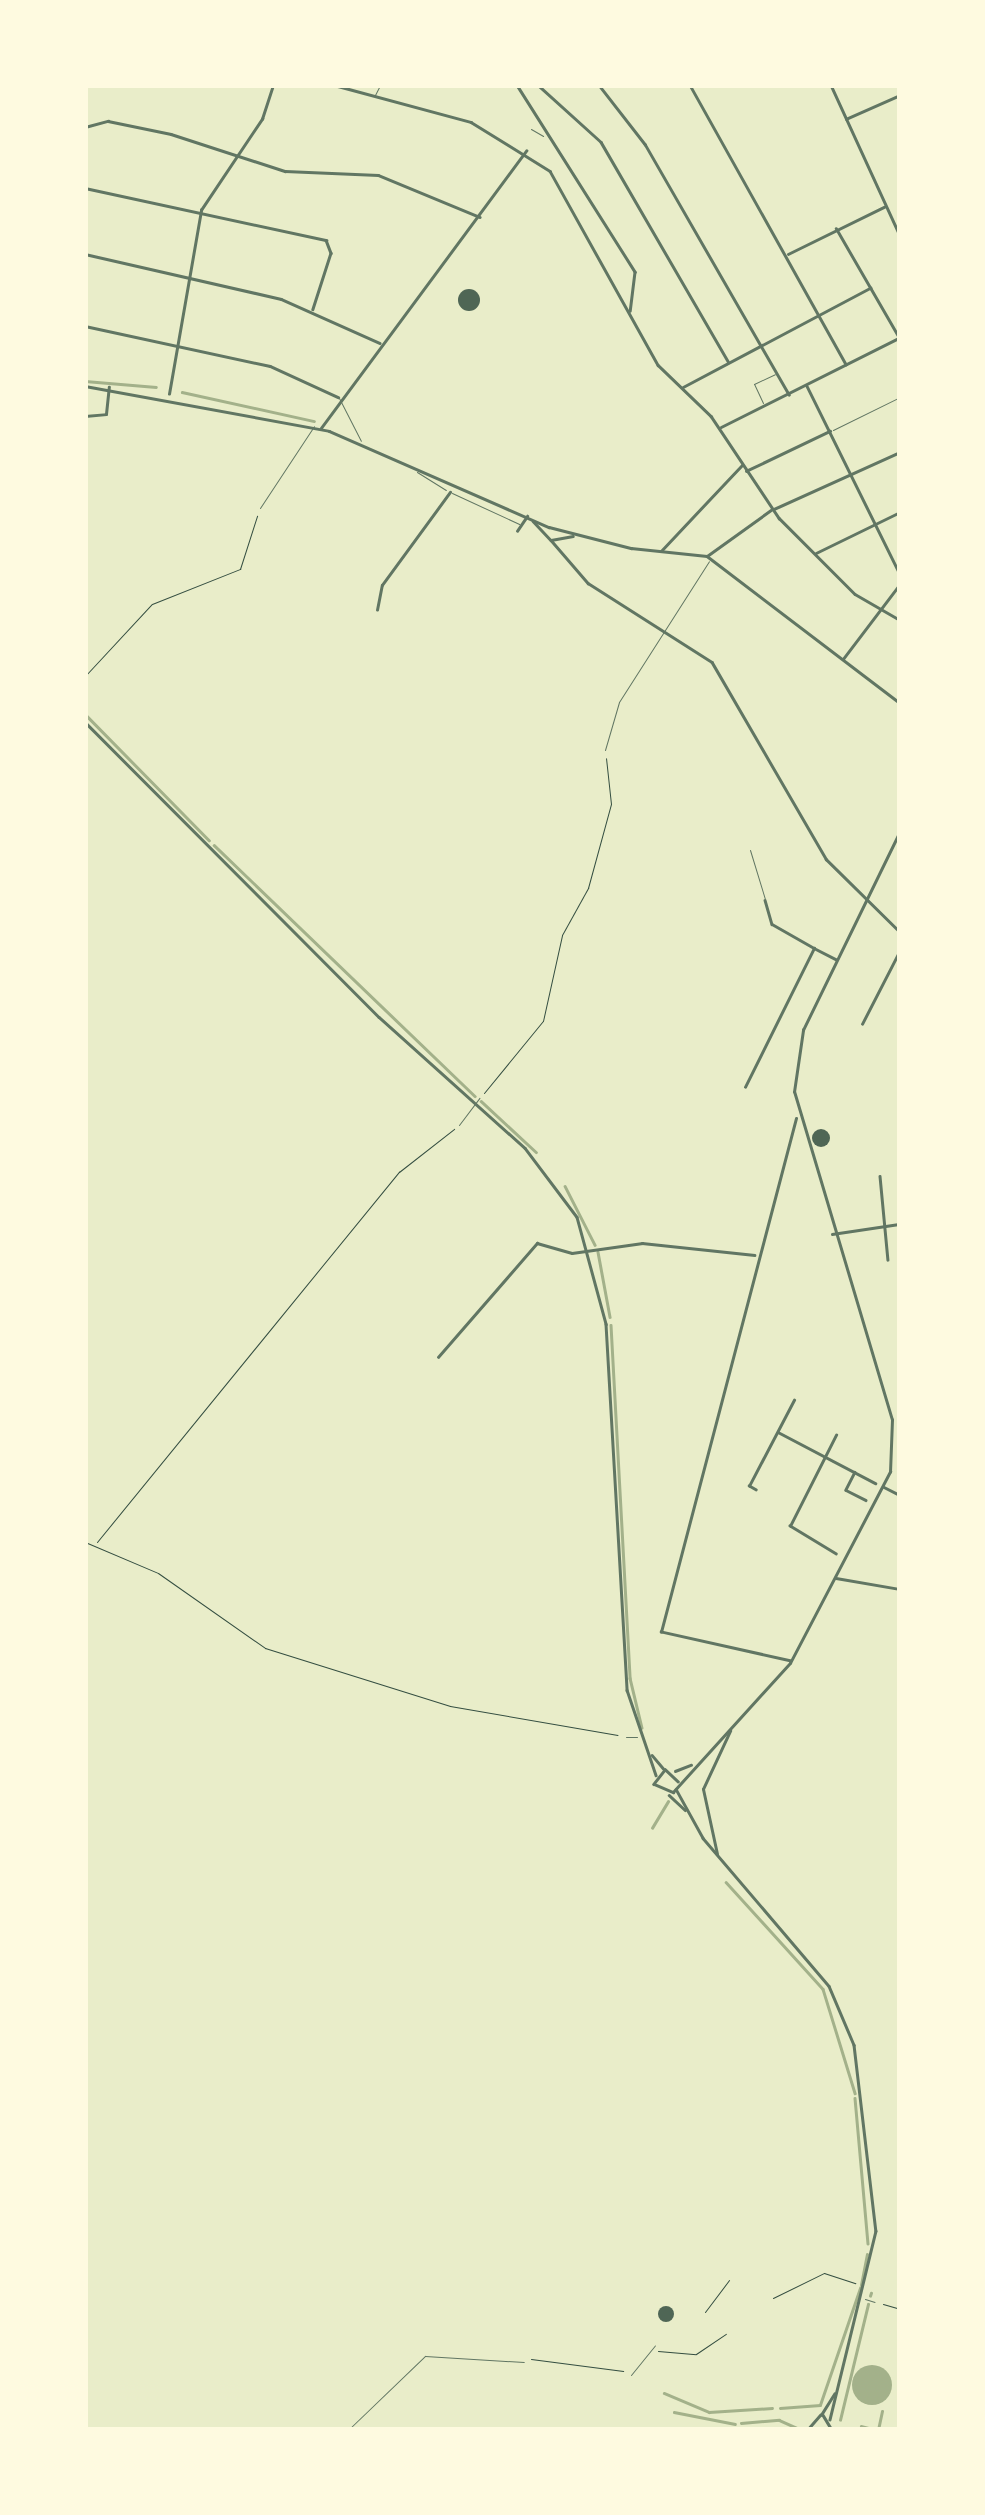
<!DOCTYPE html>
<style>
body{margin:0}
#map{position:relative;width:985px;height:2515px;overflow:hidden;background:#e9edc9;font-family:"Libre Baskerville",serif}
div>[style]{position:absolute}
.water>*{inset:0;background:#a3b18a}
.round{border-radius:50%}
.stream>*{height:2.5px;margin:-1.25px;padding:0 1.25px;transform-origin:1.25px;border-radius:1.25px;background:#a3b18a}
.building>*{inset:0;background:#4f6655}
.path>*{height:1px;margin:-0.5px;padding:0 0.5px;transform-origin:0.5px;border-radius:0.5px;background:#344e41}
.service>*{height:1px;margin:-0.5px;padding:0 0.5px;transform-origin:0.5px;border-radius:0.5px;background:#617663}
.pedestrian>*{height:1px;margin:-0.5px;padding:0 0.5px;transform-origin:0.5px;border-radius:0.5px;background:#617663}
.minor>*{height:2.5px;margin:-1.25px;padding:0 1.25px;transform-origin:1.25px;border-radius:1.25px;background:#617663}
.tertiary>*{height:2.5px;margin:-1.25px;padding:0 1.25px;transform-origin:1.25px;border-radius:1.25px;background:#617663}
span{translate:-50% -50%;white-space:nowrap;text-align:center;line-height:1.15;-webkit-text-stroke:10px #fefae0;paint-order:stroke}
.frame{position:absolute;inset:0;border:88px solid #fefae0;pointer-events:none}
</style>
<div id="map">
<div class="water">
<div class="round" style="left:852px;top:2365px;width:40px;height:40px"></div>
</div>
<div class="stream">
<div style="left:85px;top:381px;width:71px;rotate:4.8deg"></div>
<div style="left:182px;top:392px;width:135px;rotate:12.4deg"></div>
<div style="left:85px;top:714px;width:177px;rotate:45.5deg"></div>
<div style="left:214px;top:845px;width:362px;rotate:43.9deg"></div>
<div style="left:481px;top:1101px;width:75px;rotate:42.8deg"></div>
<div style="left:565px;top:1186px;width:66px;rotate:63deg"></div>
<div style="left:598px;top:1252px;width:66px;rotate:79.5deg"></div>
<div style="left:611px;top:1325px;width:354px;rotate:86.9deg"></div>
<div style="left:630px;top:1678px;width:51px;rotate:76.5deg"></div>
<div style="left:652px;top:1828px;width:31px;rotate:-59deg"></div>
<div style="left:726px;top:1882px;width:144px;rotate:47.8deg"></div>
<div style="left:823px;top:1989px;width:109px;rotate:72.9deg"></div>
<div style="left:855px;top:2098px;width:146px;rotate:84.9deg"></div>
<div style="left:861px;top:2285px;width:31px;rotate:-79deg"></div>
<div style="left:870px;top:2296px;width:3px;rotate:-72deg"></div>
<div style="left:664px;top:2393px;width:49px;rotate:22.9deg"></div>
<div style="left:709px;top:2412px;width:63px;rotate:-3.6deg"></div>
<div style="left:780px;top:2408px;width:40px;rotate:-4.3deg"></div>
<div style="left:820px;top:2405px;width:124px;rotate:-71.1deg"></div>
<div style="left:674px;top:2412px;width:62px;rotate:11.1deg"></div>
<div style="left:840px;top:2420px;width:119px;rotate:-76.4deg"></div>
<div style="left:741px;top:2423px;width:38px;rotate:-5deg"></div>
<div style="left:779px;top:2420px;width:24px;rotate:24deg"></div>
<div style="left:861px;top:2426px;width:16px;rotate:15deg"></div>
<div style="left:878px;top:2430px;width:19px;rotate:-78deg"></div>
</div>
<div class="building">
<div class="round" style="left:458px;top:289px;width:22px;height:22px"></div>
<div class="round" style="left:812px;top:1129px;width:18px;height:18px"></div>
<div class="round" style="left:658px;top:2306px;width:16px;height:16px"></div>
</div>
<div class="path">
<div style="left:85px;top:676px;width:98px;rotate:-47.1deg"></div>
<div style="left:152px;top:604px;width:95px;rotate:-21.7deg"></div>
<div style="left:240px;top:569px;width:56px;rotate:-72.2deg"></div>
<div style="left:484px;top:1093px;width:93px;rotate:-50.7deg"></div>
<div style="left:543px;top:1021px;width:88px;rotate:-77.5deg"></div>
<div style="left:562px;top:935px;width:54px;rotate:-61deg"></div>
<div style="left:588px;top:888px;width:87px;rotate:-74.7deg"></div>
<div style="left:611px;top:804px;width:46px;rotate:-96.2deg"></div>
<div style="left:85px;top:1542px;width:79px;rotate:23deg"></div>
<div style="left:158px;top:1573px;width:131px;rotate:35deg"></div>
<div style="left:265px;top:1648px;width:194px;rotate:17.4deg"></div>
<div style="left:450px;top:1706px;width:170px;rotate:9.8deg"></div>
<div style="left:97px;top:1542px;width:478px;rotate:-50.8deg"></div>
<div style="left:399px;top:1172px;width:70px;rotate:-38deg"></div>
<div style="left:773px;top:2298px;width:57px;rotate:-26.1deg"></div>
<div style="left:824px;top:2273px;width:33px;rotate:18deg"></div>
<div style="left:883px;top:2304px;width:18px;rotate:16deg"></div>
<div style="left:705px;top:2312px;width:40px;rotate:-53deg"></div>
<div style="left:658px;top:2351px;width:38px;rotate:5deg"></div>
<div style="left:696px;top:2354px;width:36px;rotate:-34deg"></div>
<div style="left:531px;top:2359px;width:93px;rotate:7.4deg"></div>
</div>
<div class="service">
<div style="left:339px;top:398px;width:48px;rotate:62.9deg"></div>
<div style="left:763px;top:403px;width:21px;rotate:-115deg"></div>
<div style="left:754px;top:384px;width:23px;rotate:-25deg"></div>
<div style="left:417px;top:472px;width:34px;rotate:32deg"></div>
<div style="left:452px;top:493px;width:74px;rotate:24.8deg"></div>
<div style="left:260px;top:508px;width:98px;rotate:-56.6deg"></div>
<div style="left:605px;top:750px;width:50px;rotate:-73.7deg"></div>
<div style="left:619px;top:702px;width:167px;rotate:-57.4deg"></div>
<div style="left:750px;top:850px;width:51px;rotate:73deg"></div>
<div style="left:459px;top:1125px;width:34px;rotate:-53deg"></div>
<div style="left:626px;top:1737px;width:11px"></div>
<div style="left:865px;top:2299px;width:10px;rotate:17deg"></div>
<div style="left:631px;top:2375px;width:38px;rotate:-51deg"></div>
<div style="left:348px;top:2430px;width:107px;rotate:-43.9deg"></div>
<div style="left:425px;top:2356px;width:99px;rotate:3.5deg"></div>
</div>
<div class="pedestrian">
<div style="left:375px;top:95px;width:11px;rotate:-63deg"></div>
<div style="left:531px;top:129px;width:14px;rotate:30deg"></div>
<div style="left:833px;top:430px;width:75px;rotate:-26.2deg"></div>
</div>
<div class="minor">
<div style="left:517px;top:85px;width:221px;rotate:57.7deg"></div>
<div style="left:635px;top:272px;width:39px;rotate:97deg"></div>
<div style="left:538px;top:85px;width:85px;rotate:42.1deg"></div>
<div style="left:601px;top:142px;width:253px;rotate:59.9deg"></div>
<div style="left:599px;top:85px;width:75px;rotate:52.1deg"></div>
<div style="left:645px;top:144px;width:289px;rotate:60.1deg"></div>
<div style="left:690px;top:85px;width:320px;rotate:60.8deg"></div>
<div style="left:831px;top:85px;width:166px;rotate:65.4deg"></div>
<div style="left:846px;top:119px;width:59px;rotate:-24deg"></div>
<div style="left:85px;top:127px;width:24px;rotate:-15deg"></div>
<div style="left:108px;top:121px;width:64px;rotate:11.7deg"></div>
<div style="left:171px;top:134px;width:120px;rotate:18deg"></div>
<div style="left:285px;top:171px;width:93px;rotate:2.5deg"></div>
<div style="left:378px;top:175px;width:110px;rotate:22.4deg"></div>
<div style="left:85px;top:188px;width:247px;rotate:12.2deg"></div>
<div style="left:326px;top:240px;width:14px;rotate:69deg"></div>
<div style="left:331px;top:253px;width:59px;rotate:107.8deg"></div>
<div style="left:85px;top:254px;width:201px;rotate:12.9deg"></div>
<div style="left:281px;top:299px;width:108px;rotate:24deg"></div>
<div style="left:788px;top:254px;width:107px;rotate:-26.1deg"></div>
<div style="left:85px;top:326px;width:189px;rotate:12.2deg"></div>
<div style="left:270px;top:366px;width:75px;rotate:24.5deg"></div>
<div style="left:807px;top:386px;width:210px;rotate:63.7deg"></div>
<div style="left:683px;top:387px;width:212px;rotate:-27.9deg"></div>
<div style="left:169px;top:394px;width:187px;rotate:-80.1deg"></div>
<div style="left:201px;top:210px;width:110px;rotate:-56.2deg"></div>
<div style="left:262px;top:119px;width:36px;rotate:-72deg"></div>
<div style="left:85px;top:416px;width:21px;rotate:-5deg"></div>
<div style="left:106px;top:414px;width:27px;rotate:-84deg"></div>
<div style="left:721px;top:427px;width:199px;rotate:-26.6deg"></div>
<div style="left:899px;top:338px;width:126px;rotate:-120deg"></div>
<div style="left:321px;top:428px;width:345px;rotate:-53.5deg"></div>
<div style="left:746px;top:471px;width:93px;rotate:-25.5deg"></div>
<div style="left:774px;top:509px;width:138px;rotate:-24.3deg"></div>
<div style="left:517px;top:531px;width:18px;rotate:-56deg"></div>
<div style="left:551px;top:540px;width:57px;rotate:49.3deg"></div>
<div style="left:588px;top:583px;width:147px;rotate:32.5deg"></div>
<div style="left:712px;top:662px;width:228px;rotate:59.9deg"></div>
<div style="left:826px;top:859px;width:104px;rotate:44.6deg"></div>
<div style="left:661px;top:551px;width:118px;rotate:-46.7deg"></div>
<div style="left:707px;top:556px;width:243px;rotate:37.3deg"></div>
<div style="left:377px;top:610px;width:25px;rotate:-79deg"></div>
<div style="left:382px;top:585px;width:115px;rotate:-53.8deg"></div>
<div style="left:843px;top:659px;width:94px;rotate:-52.8deg"></div>
<div style="left:765px;top:900px;width:25px;rotate:74deg"></div>
<div style="left:772px;top:924px;width:48px;rotate:29.7deg"></div>
<div style="left:862px;top:1024px;width:83px;rotate:-62.8deg"></div>
<div style="left:745px;top:1087px;width:155px;rotate:-63.6deg"></div>
<div style="left:814px;top:948px;width:25px;rotate:27deg"></div>
<div style="left:880px;top:1176px;width:84px;rotate:84.6deg"></div>
<div style="left:832px;top:1234px;width:69px;rotate:-8.4deg"></div>
<div style="left:438px;top:1357px;width:151px;rotate:-49deg"></div>
<div style="left:537px;top:1243px;width:36px;rotate:16deg"></div>
<div style="left:572px;top:1253px;width:71px;rotate:-8.1deg"></div>
<div style="left:642px;top:1243px;width:113px;rotate:6.1deg"></div>
<div style="left:778px;top:1432px;width:110px;rotate:27.7deg"></div>
<div style="left:855px;top:1472px;width:20px;rotate:117deg"></div>
<div style="left:846px;top:1490px;width:22px;rotate:27deg"></div>
<div style="left:884px;top:1487px;width:18px;rotate:27deg"></div>
<div style="left:756px;top:1490px;width:8px;rotate:-150deg"></div>
<div style="left:749px;top:1486px;width:97px;rotate:-62.4deg"></div>
<div style="left:836px;top:1554px;width:54px;rotate:-148.7deg"></div>
<div style="left:790px;top:1526px;width:102px;rotate:-63.2deg"></div>
<div style="left:836px;top:1578px;width:65px;rotate:9.8deg"></div>
<div style="left:791px;top:1661px;width:133px;rotate:-167.4deg"></div>
<div style="left:661px;top:1632px;width:531px;rotate:-75.28deg"></div>
</div>
<div class="tertiary">
<div style="left:334px;top:85px;width:142px;rotate:15.1deg"></div>
<div style="left:471px;top:122px;width:93px;rotate:31.8deg"></div>
<div style="left:550px;top:171px;width:222px;rotate:60.9deg"></div>
<div style="left:658px;top:365px;width:74px;rotate:43.9deg"></div>
<div style="left:711px;top:416px;width:123px;rotate:56.3deg"></div>
<div style="left:779px;top:518px;width:107px;rotate:45deg"></div>
<div style="left:855px;top:594px;width:52px;rotate:30deg"></div>
<div style="left:85px;top:386px;width:248px;rotate:10.4deg"></div>
<div style="left:329px;top:431px;width:240px;rotate:23.6deg"></div>
<div style="left:549px;top:527px;width:85px;rotate:14.4deg"></div>
<div style="left:631px;top:548px;width:76px;rotate:6deg"></div>
<div style="left:707px;top:556px;width:79px;rotate:-35.7deg"></div>
<div style="left:533px;top:521px;width:26px;rotate:47deg"></div>
<div style="left:551px;top:540px;width:22px;rotate:-10deg"></div>
<div style="left:816px;top:553px;width:93px;rotate:-26deg"></div>
<div style="left:85px;top:722px;width:416px;rotate:45.1deg"></div>
<div style="left:379px;top:1017px;width:196px;rotate:41.9deg"></div>
<div style="left:525px;top:1148px;width:86px;rotate:53deg"></div>
<div style="left:577px;top:1217px;width:111px;rotate:74.8deg"></div>
<div style="left:606px;top:1324px;width:367px;rotate:86.7deg"></div>
<div style="left:627px;top:1690px;width:90px;rotate:71.2deg"></div>
<div style="left:652px;top:1755px;width:17px;rotate:50deg"></div>
<div style="left:675px;top:1771px;width:17px;rotate:-21deg"></div>
<div style="left:678px;top:1782px;width:18px;rotate:-137deg"></div>
<div style="left:665px;top:1770px;width:18px;rotate:128deg"></div>
<div style="left:654px;top:1784px;width:21px;rotate:23deg"></div>
<div style="left:673px;top:1792px;width:174px;rotate:-47.8deg"></div>
<div style="left:790px;top:1663px;width:216px;rotate:-62.4deg"></div>
<div style="left:890px;top:1472px;width:52px;rotate:-87.8deg"></div>
<div style="left:892px;top:1420px;width:342px;rotate:-106.6deg"></div>
<div style="left:794px;top:1092px;width:63px;rotate:-81.7deg"></div>
<div style="left:803px;top:1030px;width:221px;rotate:-64deg"></div>
<div style="left:676px;top:1789px;width:56px;rotate:61.1deg"></div>
<div style="left:703px;top:1838px;width:194px;rotate:49.6deg"></div>
<div style="left:829px;top:1986px;width:64px;rotate:67deg"></div>
<div style="left:854px;top:2045px;width:187px;rotate:83.3deg"></div>
<div style="left:876px;top:2231px;width:194px;rotate:103.7deg"></div>
<div style="left:669px;top:1795px;width:22px;rotate:43deg"></div>
<div style="left:717px;top:1854px;width:66px;rotate:-102.2deg"></div>
<div style="left:703px;top:1789px;width:64px;rotate:-65deg"></div>
<div style="left:821px;top:2415px;width:25px;rotate:-58deg"></div>
<div style="left:823px;top:2415px;width:17px;rotate:59deg"></div>
<div style="left:807px;top:2430px;width:20px;rotate:-49deg"></div>
</div>
<div class="frame"></div>
</div>
